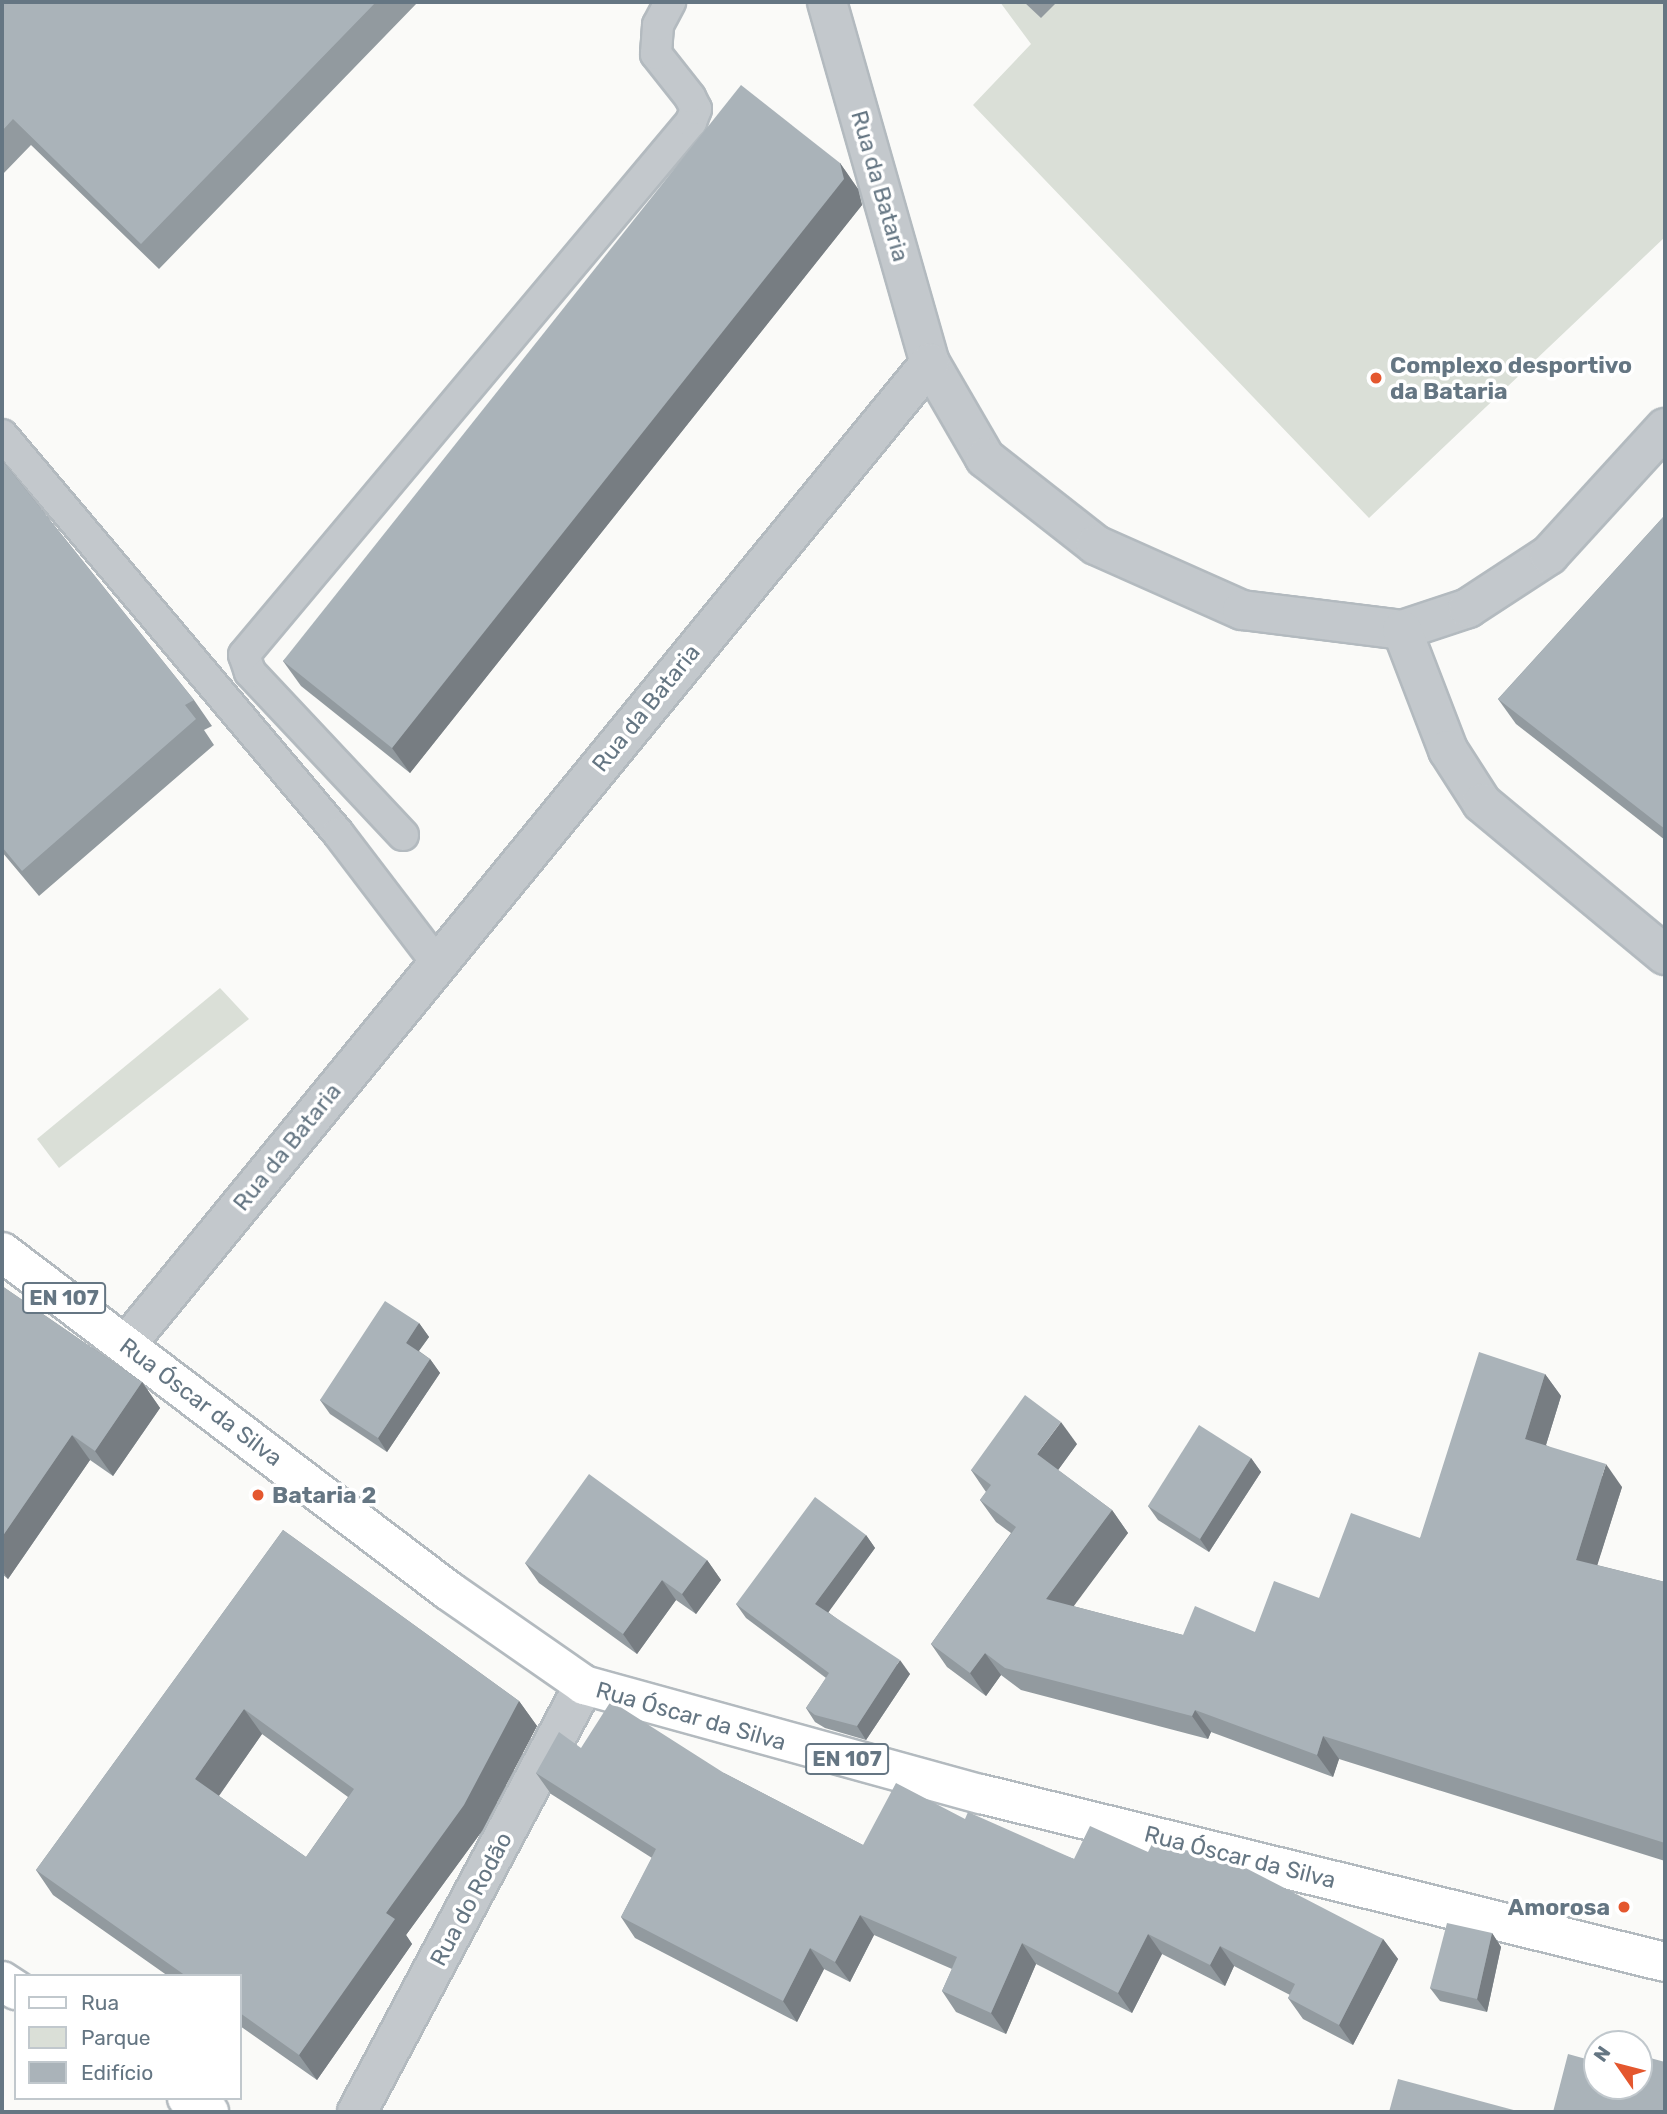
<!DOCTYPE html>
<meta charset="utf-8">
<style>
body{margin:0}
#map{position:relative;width:1667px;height:2114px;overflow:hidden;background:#fafaf8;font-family:Rubik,sans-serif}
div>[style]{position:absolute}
.green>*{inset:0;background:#dadfd7}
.roads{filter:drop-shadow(2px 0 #b3babf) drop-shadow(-2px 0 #b3babf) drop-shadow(0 2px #b3babf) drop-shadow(0 -2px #b3babf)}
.lane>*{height:30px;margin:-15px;padding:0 15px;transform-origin:15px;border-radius:15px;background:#c3c8cc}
.street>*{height:38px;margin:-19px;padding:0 19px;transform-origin:19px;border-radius:19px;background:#c3c8cc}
.secondary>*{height:38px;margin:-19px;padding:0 19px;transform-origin:19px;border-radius:19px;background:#fff}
.primary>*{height:38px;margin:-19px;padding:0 19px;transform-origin:19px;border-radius:19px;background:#fff}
.wall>*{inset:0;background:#929a9f}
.shaded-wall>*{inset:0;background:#777d82}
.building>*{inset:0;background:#aab3b9}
.dots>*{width:19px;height:19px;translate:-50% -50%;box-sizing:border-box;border:4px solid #fff;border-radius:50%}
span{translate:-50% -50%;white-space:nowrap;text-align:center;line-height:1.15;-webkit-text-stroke:7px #fff;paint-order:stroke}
.shield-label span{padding:2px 5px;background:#fff;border:2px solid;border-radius:5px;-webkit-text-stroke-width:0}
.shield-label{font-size:21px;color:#657683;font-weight:700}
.street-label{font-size:23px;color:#657683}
.poi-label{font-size:23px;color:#657683;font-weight:700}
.left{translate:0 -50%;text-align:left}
.right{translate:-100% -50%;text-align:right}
.frame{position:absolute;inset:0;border:4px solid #657683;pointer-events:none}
.legend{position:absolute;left:14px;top:1974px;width:228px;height:126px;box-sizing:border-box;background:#fff;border:2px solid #c1c8cd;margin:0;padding:9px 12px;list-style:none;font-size:21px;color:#657683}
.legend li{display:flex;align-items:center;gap:14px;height:35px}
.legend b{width:35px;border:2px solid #c1c8cd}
.north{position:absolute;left:1583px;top:2030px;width:70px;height:70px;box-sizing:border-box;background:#fff;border:2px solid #c1c8cd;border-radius:50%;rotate:305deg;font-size:19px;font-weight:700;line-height:28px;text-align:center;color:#657683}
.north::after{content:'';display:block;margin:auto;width:24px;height:32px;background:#e4572e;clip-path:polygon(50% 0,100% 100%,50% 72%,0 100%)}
</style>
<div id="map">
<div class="green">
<div style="clip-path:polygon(1000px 2px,1665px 2px,1665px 237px,1369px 518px,973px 105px,1031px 44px)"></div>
<div style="clip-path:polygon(220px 988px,249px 1019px,59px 1168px,37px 1139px)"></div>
</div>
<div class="roads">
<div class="lane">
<div style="left:2px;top:435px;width:521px;rotate:49.83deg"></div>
<div style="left:338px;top:833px;width:163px;rotate:52.7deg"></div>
<div style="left:403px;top:835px;width:224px;rotate:-133.2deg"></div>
<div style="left:250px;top:672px;width:18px;rotate:-109deg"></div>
<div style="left:244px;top:655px;width:696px;rotate:-50.02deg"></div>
<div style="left:691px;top:122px;width:14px;rotate:-69deg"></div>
<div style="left:696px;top:109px;width:13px;rotate:-117deg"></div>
<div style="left:690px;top:97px;width:55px;rotate:-128.3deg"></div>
<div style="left:656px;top:54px;width:29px;rotate:-86deg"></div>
<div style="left:658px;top:25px;width:26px;rotate:-62deg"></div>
</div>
<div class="street">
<div style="left:827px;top:2px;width:375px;rotate:74.1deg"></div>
<div style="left:930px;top:363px;width:110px;rotate:59.9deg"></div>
<div style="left:985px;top:458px;width:141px;rotate:38.1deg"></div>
<div style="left:1096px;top:545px;width:160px;rotate:24deg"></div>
<div style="left:1242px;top:610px;width:161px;rotate:7.1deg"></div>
<div style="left:1402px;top:630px;width:70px;rotate:-18.4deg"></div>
<div style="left:1468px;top:608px;width:97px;rotate:-33.2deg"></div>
<div style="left:1549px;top:555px;width:172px;rotate:-47.6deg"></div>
<div style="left:1402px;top:630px;width:129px;rotate:69deg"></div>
<div style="left:1448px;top:750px;width:63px;rotate:57.3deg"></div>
<div style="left:1482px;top:803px;width:238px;rotate:39.7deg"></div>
<div style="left:126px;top:1345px;width:1269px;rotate:-50.69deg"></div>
<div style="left:357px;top:2112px;width:484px;rotate:-62deg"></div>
</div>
<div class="secondary">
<div style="left:2px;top:1981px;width:17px;rotate:33deg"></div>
<div style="left:187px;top:2098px;width:26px;rotate:32deg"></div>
</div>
<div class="primary">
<div style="left:2px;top:1252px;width:561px;rotate:37.18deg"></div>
<div style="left:449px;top:1591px;width:165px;rotate:34.8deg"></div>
<div style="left:584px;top:1685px;width:412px;rotate:15.4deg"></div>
<div style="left:981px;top:1794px;width:704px;rotate:13.8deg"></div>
</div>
</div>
<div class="wall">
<div style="clip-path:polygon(2px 2px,418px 2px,159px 269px,31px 145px,2px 175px)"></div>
<div style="clip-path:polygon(1024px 2px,1057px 2px,1041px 18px)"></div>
<div style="clip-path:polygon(840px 163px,858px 189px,862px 205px,410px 773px,301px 686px,283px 661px)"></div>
<div style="clip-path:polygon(2px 460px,194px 700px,212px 726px,204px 730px,214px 745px,39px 896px,2px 852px)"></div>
<div style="clip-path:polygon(1665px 515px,1665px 840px,1516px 724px,1498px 699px)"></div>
<div style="clip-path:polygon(2px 1286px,142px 1382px,160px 1408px,113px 1476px,90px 1460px,8px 1579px,2px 1574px)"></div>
<div style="clip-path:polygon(419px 1323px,429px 1337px,419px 1351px,430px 1359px,440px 1373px,387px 1452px,330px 1414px,320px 1400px)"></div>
<div style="clip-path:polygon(1545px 1374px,1561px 1396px,1546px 1445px,1622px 1487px,1597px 1565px,1665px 1582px,1665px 1861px,1339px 1759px,1333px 1777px,1211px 1732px,1208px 1739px,1021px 1690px,1001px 1675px,986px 1696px,947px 1667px,931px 1644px,1011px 1533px,996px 1522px,980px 1500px,986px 1492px,971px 1470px,1077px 1444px,1058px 1470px,1112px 1510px,1128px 1533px,1073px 1606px,1183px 1635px,1255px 1632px,1319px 1598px,1420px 1538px)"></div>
<div style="clip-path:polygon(1251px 1458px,1261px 1472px,1209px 1552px,1158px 1520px,1148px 1506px)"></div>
<div style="clip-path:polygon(evenodd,283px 1530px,519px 1701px,537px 1726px,482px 1831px,406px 1935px,412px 1944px,317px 2080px,240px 2026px,240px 1976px,168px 1976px,53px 1895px,36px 1870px,283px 1530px,262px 1734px,348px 1797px,306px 1857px,219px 1796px,262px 1734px)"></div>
<div style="clip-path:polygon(866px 1535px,875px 1548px,828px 1612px,910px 1674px,866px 1740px,825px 1728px,815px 1722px,806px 1708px,826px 1678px,746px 1618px,736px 1604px)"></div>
<div style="clip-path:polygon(707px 1560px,721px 1580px,696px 1614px,676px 1600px,637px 1654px,539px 1583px,525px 1563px)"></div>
<div style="clip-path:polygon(581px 1748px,724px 1773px,863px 1845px,965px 1819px,1074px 1859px,1148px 1852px,1383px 1939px,1398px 1959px,1353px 2045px,1303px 2019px,1288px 1998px,1290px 1995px,1234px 1966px,1225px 1986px,1162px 1954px,1132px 2013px,1036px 1964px,1006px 2034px,956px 2012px,942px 1991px,952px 1969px,874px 1935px,850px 1982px,824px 1969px,797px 2022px,635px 1938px,621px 1917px,652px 1858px,551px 1794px,536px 1773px)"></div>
<div style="clip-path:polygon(1492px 1933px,1501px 1947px,1487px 2012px,1440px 2001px,1430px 1988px)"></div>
</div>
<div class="shaded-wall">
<div style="clip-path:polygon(840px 163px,858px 189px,862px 205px,410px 773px,392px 748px)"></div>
<div style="clip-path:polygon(419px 1323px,429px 1337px,415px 1356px,406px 1343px)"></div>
<div style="clip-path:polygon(430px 1359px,440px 1373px,387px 1452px,378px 1438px)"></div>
<div style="clip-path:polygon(1545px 1374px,1561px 1396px,1541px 1461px,1525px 1439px)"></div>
<div style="clip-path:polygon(142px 1382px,160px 1408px,113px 1476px,95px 1451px)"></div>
<div style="clip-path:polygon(1061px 1422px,1077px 1444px,1053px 1477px,1037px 1454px)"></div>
<div style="clip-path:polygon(72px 1435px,90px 1460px,8px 1579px,2px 1570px,2px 1537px)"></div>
<div style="clip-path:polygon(1251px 1458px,1261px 1472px,1209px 1552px,1200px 1539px)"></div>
<div style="clip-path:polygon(1606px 1464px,1622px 1487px,1592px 1582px,1576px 1560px)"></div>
<div style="clip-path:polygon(1112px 1510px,1128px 1533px,1062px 1622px,1046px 1599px)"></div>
<div style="clip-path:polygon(866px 1535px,875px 1548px,825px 1617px,815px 1604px)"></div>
<div style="clip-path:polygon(707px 1560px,721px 1580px,696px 1614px,682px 1594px)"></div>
<div style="clip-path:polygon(662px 1580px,676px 1600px,637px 1654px,623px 1634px)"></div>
<div style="clip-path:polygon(985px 1653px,1001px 1675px,986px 1696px,970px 1673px)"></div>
<div style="clip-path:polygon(900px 1660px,910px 1674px,866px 1740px,857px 1726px)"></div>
<div style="clip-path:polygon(519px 1701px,537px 1726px,482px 1831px,406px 1935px,412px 1944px,317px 2080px,299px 2055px,386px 1913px)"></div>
<div style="clip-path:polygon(244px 1709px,262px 1734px,213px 1804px,195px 1779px)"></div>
<div style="clip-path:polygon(1195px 1710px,1211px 1732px,1208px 1739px,1192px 1716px)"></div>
<div style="clip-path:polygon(1323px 1736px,1339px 1759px,1333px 1777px,1317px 1755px)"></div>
<div style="clip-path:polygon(860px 1915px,874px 1935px,850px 1982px,835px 1962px)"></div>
<div style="clip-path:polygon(1492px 1933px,1501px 1947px,1487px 2012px,1477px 1999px)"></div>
<div style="clip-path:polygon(1148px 1934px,1162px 1954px,1132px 2013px,1118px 1993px)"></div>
<div style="clip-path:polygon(1383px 1939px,1398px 1959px,1353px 2045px,1339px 2025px)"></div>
<div style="clip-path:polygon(1022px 1943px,1036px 1964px,1006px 2034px,991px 2013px)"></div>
<div style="clip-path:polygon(1220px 1946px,1234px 1966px,1225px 1986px,1210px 1965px)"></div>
<div style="clip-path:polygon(810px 1948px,824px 1969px,797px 2022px,783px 2001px)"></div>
</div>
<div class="building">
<div style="clip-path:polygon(2px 2px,376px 2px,141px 244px,13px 119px,2px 131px)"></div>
<div style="clip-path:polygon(741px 85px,840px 163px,844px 179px,392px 748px,283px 661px)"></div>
<div style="clip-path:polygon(2px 460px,194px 700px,185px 705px,196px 719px,22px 871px,2px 847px)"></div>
<div style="clip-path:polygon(1665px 515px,1665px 829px,1498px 699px)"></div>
<div style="clip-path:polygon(2px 1286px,142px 1382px,95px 1451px,72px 1435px,2px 1537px)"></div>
<div style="clip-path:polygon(385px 1301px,419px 1323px,406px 1343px,430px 1359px,378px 1438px,320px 1400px)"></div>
<div style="clip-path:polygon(1479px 1352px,1545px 1374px,1525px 1439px,1606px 1464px,1576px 1560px,1665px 1582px,1665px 1843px,1323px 1736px,1317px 1755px,1195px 1710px,1192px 1716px,1005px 1668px,985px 1653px,970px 1673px,931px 1644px,1016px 1527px,980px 1500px,991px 1485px,971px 1470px,1025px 1395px,1061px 1422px,1037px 1454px,1112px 1510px,1046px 1599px,1183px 1635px,1195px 1606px,1255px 1632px,1274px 1581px,1319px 1598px,1351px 1513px,1420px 1538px)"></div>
<div style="clip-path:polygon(1199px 1425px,1251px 1458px,1200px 1539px,1148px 1506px)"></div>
<div style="clip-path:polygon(589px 1474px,707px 1560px,682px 1594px,662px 1580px,623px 1634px,525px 1563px)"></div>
<div style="clip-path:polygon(815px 1497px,866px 1535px,815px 1604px,900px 1660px,857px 1726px,815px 1715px,806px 1708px,829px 1673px,736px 1604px)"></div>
<div style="clip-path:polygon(evenodd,283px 1530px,519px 1701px,464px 1805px,386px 1913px,395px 1919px,299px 2055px,240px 2013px,240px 1976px,186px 1976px,36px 1870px,283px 1530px,244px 1709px,354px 1789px,306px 1857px,195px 1779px,244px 1709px)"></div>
<div style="clip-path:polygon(611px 1701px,724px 1773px,863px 1845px,896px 1783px,965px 1819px,968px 1812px,1074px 1859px,1090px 1826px,1148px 1852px,1153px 1842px,1234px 1862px,1383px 1939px,1339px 2025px,1288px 1998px,1295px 1984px,1220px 1946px,1210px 1965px,1148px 1934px,1118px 1993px,1022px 1943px,991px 2013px,942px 1991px,957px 1957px,860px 1915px,835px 1962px,810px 1948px,783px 2001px,621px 1917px,656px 1849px,536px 1773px,559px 1732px,581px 1748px)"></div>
<div style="clip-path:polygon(1447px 1923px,1492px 1933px,1477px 1999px,1430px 1988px)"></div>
<div style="clip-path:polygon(1568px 2054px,1597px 2062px,1597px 2086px,1639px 2086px,1639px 2055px,1665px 2062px,1665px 2112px,1553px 2112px)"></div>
<div style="clip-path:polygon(1398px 2079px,1521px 2112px,1389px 2112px)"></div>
</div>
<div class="dots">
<div style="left:1376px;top:378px;background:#e4572e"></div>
<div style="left:258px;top:1495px;background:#e4572e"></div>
<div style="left:1624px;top:1907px;background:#e4572e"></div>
</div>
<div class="shield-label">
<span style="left:64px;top:1298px">EN 107</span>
<span style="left:847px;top:1759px">EN 107</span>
</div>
<div class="street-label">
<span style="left:880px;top:186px;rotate:74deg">Rua da Bataria</span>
<span style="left:646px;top:708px;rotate:-51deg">Rua da Bataria</span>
<span style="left:287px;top:1147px;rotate:-51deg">Rua da Bataria</span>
<span style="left:201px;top:1402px;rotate:37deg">Rua Óscar da Silva</span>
<span style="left:691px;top:1716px;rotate:16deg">Rua Óscar da Silva</span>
<span style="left:1240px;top:1857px;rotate:14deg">Rua Óscar da Silva</span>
<span style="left:471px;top:1899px;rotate:-62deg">Rua do Rodão</span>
</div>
<div class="poi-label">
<span class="left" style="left:1390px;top:378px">Complexo desportivo<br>da Bataria</span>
<span class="left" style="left:272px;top:1495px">Bataria 2</span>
<span class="right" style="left:1610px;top:1907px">Amorosa</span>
</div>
<div class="frame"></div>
<ul class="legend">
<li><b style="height:9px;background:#fff"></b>Rua</li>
<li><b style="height:19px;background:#dadfd7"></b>Parque</li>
<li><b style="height:19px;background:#aab3b9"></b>Edifício</li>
</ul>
<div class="north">N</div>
</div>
